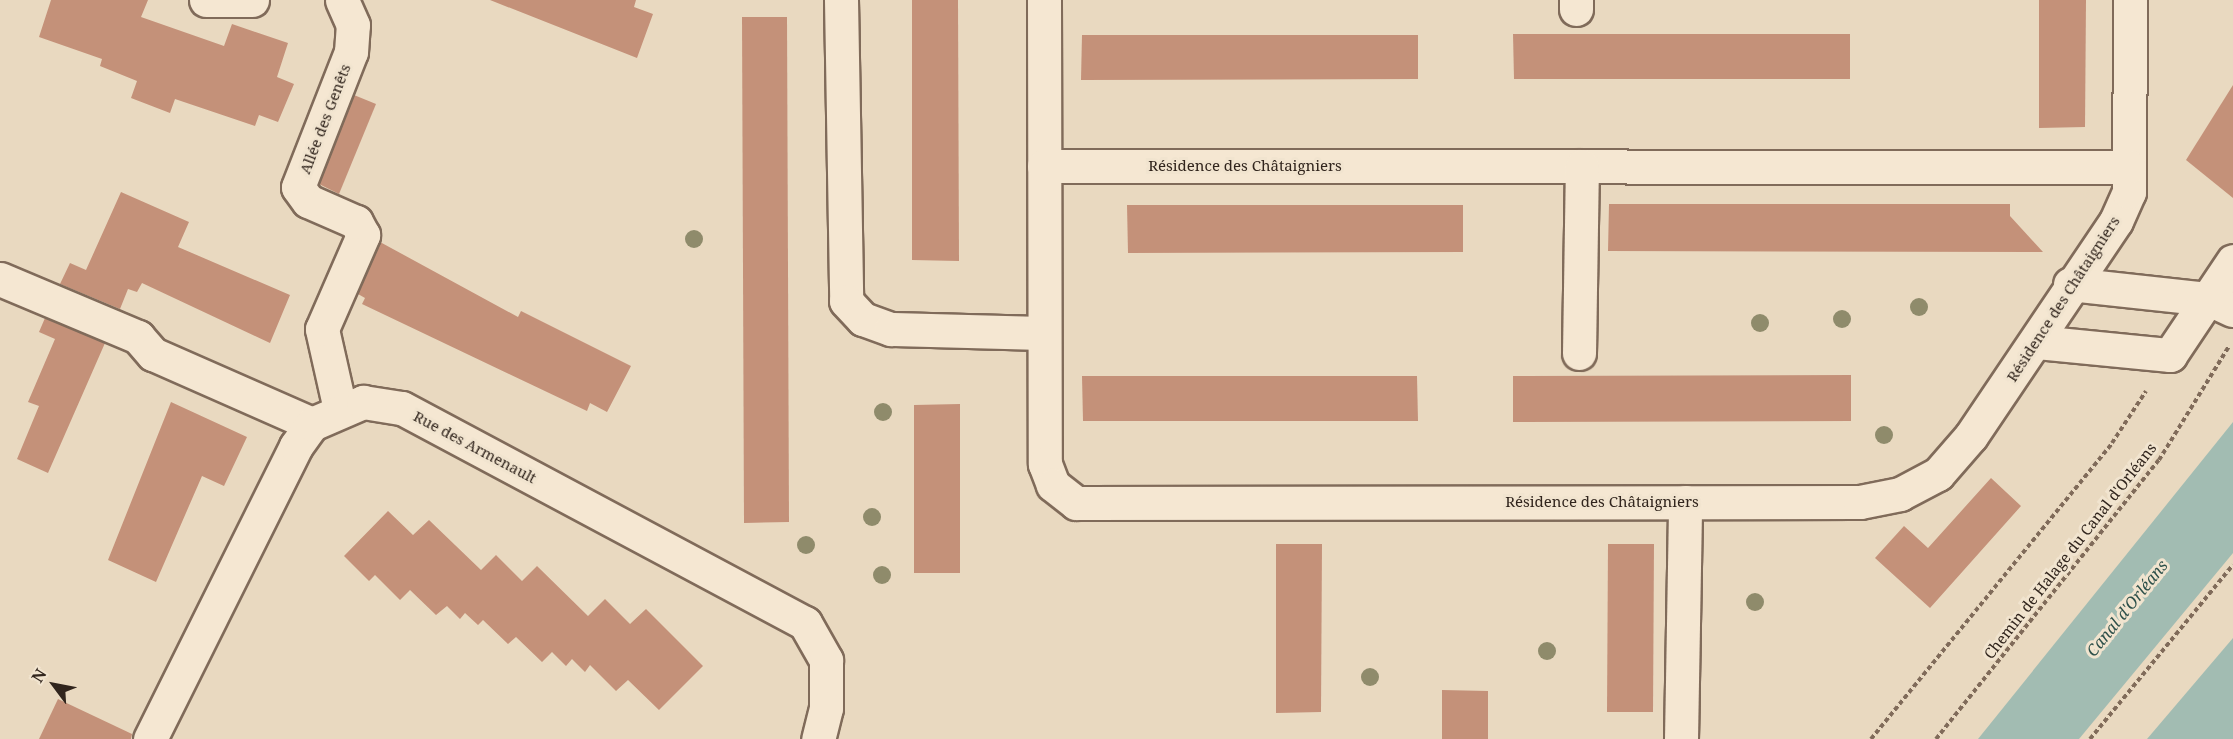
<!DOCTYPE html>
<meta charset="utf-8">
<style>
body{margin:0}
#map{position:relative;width:2233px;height:739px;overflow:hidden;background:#e9d9c0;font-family:"Noto Serif",serif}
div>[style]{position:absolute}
.water>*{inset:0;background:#a2bcb2}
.building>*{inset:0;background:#c49179}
.path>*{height:4px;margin-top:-2px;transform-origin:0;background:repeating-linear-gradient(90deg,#806b5a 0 4.5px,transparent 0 7.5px)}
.roads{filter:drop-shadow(2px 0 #806b5a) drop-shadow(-2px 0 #806b5a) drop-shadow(0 2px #806b5a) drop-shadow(0 -2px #806b5a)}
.minor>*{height:33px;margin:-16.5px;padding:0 16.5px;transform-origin:16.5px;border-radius:16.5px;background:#f5e7d2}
.trees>*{width:18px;height:18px;margin:-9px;border-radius:50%;background:#8f8b6b}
span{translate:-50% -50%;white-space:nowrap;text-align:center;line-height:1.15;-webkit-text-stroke:6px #f1e4cf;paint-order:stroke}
.street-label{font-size:15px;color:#31251d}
.water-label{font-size:16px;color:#2d504a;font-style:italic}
.north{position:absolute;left:24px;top:655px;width:60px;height:60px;-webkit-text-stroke:4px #f1e4cf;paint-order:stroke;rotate:302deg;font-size:16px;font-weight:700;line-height:24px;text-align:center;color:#31251d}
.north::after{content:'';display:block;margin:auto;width:21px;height:27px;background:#31251d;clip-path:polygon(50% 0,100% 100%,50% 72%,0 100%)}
</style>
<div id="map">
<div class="water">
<div style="clip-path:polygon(2233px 422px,2233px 553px,2079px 739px,1978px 739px)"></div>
<div style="clip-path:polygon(2233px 638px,2233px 739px,2147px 739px)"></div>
</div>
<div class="building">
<div style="clip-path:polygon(51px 0,148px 0,141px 17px,224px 46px,232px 24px,288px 43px,277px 77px,294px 84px,278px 122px,259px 115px,255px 126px,175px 99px,170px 113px,131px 98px,137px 81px,100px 66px,102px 59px,39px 37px)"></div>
<div style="clip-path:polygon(490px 0,636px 0,634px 7px,653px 14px,637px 58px)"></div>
<div style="clip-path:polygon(912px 0,958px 0,959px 261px,912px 260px)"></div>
<div style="clip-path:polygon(2039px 0,2086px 0,2085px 127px,2039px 128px)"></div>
<div style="clip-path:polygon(742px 17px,787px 17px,789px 522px,744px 523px)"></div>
<div style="clip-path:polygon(1513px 34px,1850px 34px,1850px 79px,1514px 79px)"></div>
<div style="clip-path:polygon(1082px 35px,1418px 35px,1418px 79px,1081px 80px)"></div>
<div style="clip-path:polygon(2233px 85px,2233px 198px,2186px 160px)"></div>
<div style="clip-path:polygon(354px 95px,376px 104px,339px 194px,319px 184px)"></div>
<div style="clip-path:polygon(121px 192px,189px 222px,178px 247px,290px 295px,270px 343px,142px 283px,137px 292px,128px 289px,120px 309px,60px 284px,70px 263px,86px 270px)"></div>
<div style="clip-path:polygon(1609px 204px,2010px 204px,2010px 216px,2043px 252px,1608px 251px)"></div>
<div style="clip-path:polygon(1127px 205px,1463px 205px,1463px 252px,1128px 253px)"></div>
<div style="clip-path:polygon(380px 242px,518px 317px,521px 311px,631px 366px,607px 412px,590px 403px,587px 411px,362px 304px,365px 298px,358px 294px)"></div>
<div style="clip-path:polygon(45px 318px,105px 343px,48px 473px,17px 459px,39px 406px,28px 402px,55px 339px,39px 332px)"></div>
<div style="clip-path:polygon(1851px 375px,1851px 421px,1513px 422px,1513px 376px)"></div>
<div style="clip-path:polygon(1082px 376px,1417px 376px,1418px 421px,1083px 421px)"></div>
<div style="clip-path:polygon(171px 402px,247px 437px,224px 486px,202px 476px,156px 582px,108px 560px)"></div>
<div style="clip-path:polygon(960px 404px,960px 573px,914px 573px,914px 405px)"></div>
<div style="clip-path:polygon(1991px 478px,2021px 506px,1930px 608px,1875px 558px,1904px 526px,1928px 548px)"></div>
<div style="clip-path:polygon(388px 511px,413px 535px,429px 520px,481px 570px,496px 555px,522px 581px,537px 566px,588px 616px,605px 599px,630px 624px,646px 609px,703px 666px,659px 710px,628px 680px,616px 691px,590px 665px,585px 672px,572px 659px,566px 666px,552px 652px,542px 662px,516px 637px,508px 644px,483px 620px,478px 625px,465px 613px,460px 619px,447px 606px,436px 615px,410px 590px,400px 600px,375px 575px,369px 581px,344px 556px)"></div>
<div style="clip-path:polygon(1276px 544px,1322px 544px,1321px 712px,1276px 713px)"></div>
<div style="clip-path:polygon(1608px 544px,1654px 544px,1653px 712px,1607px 712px)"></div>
<div style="clip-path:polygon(1442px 690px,1488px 691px,1488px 739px,1442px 739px)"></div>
<div style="clip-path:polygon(58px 699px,132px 734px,131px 739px,39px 739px)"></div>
</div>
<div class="path">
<div style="left:1871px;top:739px;width:382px;rotate:-50.8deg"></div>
<div style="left:2112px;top:443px;width:62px;rotate:-56.8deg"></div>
<div style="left:1936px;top:739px;width:357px;rotate:-51.4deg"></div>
<div style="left:2159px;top:460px;width:134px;rotate:-58.4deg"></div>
<div style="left:2090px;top:739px;width:225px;rotate:-50.6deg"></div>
</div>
<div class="roads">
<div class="minor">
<div style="left:206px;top:0;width:46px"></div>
<div style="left:841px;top:0;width:301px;rotate:89deg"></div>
<div style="left:846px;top:301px;width:25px;rotate:47deg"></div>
<div style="left:863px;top:319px;width:30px;rotate:20deg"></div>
<div style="left:891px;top:329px;width:153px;rotate:1.5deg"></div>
<div style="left:1044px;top:0;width:464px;rotate:89.9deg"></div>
<div style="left:1045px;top:464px;width:22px;rotate:69deg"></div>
<div style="left:1053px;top:485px;width:29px;rotate:38deg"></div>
<div style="left:1076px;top:503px;width:784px;rotate:-0.07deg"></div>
<div style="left:1860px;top:502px;width:41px;rotate:-11.3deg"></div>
<div style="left:1900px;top:494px;width:43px;rotate:-27.8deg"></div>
<div style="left:1938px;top:474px;width:50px;rotate:-49deg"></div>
<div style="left:1971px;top:436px;width:259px;rotate:-56deg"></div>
<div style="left:2116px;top:221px;width:32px;rotate:-66deg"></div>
<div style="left:2129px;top:192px;width:192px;rotate:-89.7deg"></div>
<div style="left:1576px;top:9px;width:9px;rotate:-90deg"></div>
<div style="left:1044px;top:166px;width:1085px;rotate:0.05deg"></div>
<div style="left:0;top:279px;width:150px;rotate:22.8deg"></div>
<div style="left:138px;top:337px;width:23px;rotate:49deg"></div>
<div style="left:153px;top:354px;width:174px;rotate:23.8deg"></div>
<div style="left:2070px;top:284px;width:140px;rotate:6.2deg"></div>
<div style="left:2209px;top:299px;width:26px;rotate:25deg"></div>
<div style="left:2037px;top:342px;width:134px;rotate:5.6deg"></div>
<div style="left:2170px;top:355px;width:113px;rotate:-56.2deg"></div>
<div style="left:1579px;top:353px;width:187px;rotate:-89.1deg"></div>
<div style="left:340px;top:409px;width:82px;rotate:-102.7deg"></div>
<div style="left:322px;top:329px;width:103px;rotate:-66.4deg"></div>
<div style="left:363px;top:235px;width:15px;rotate:-118deg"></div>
<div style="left:356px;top:222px;width:52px;rotate:-156.4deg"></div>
<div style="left:308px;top:201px;width:17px;rotate:-126deg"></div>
<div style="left:298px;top:187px;width:145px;rotate:-68.6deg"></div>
<div style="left:351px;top:52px;width:27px;rotate:-86deg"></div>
<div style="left:353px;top:25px;width:27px;rotate:-114deg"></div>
<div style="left:150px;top:739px;width:327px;rotate:-63.5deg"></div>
<div style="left:296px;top:446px;width:27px;rotate:-54deg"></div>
<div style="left:312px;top:424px;width:56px;rotate:-23.3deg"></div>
<div style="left:363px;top:402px;width:39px;rotate:9deg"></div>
<div style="left:402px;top:408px;width:457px;rotate:28.1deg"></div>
<div style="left:805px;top:623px;width:43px;rotate:60.4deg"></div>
<div style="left:826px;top:660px;width:48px;rotate:90deg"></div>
<div style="left:826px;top:708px;width:32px;rotate:104deg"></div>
<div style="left:1681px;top:739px;width:237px;rotate:-89deg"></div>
</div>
</div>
<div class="trees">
<div style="left:694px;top:239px"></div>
<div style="left:1919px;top:307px"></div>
<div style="left:1842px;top:319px"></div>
<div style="left:1760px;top:323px"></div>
<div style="left:883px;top:412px"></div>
<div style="left:1884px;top:435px"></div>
<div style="left:872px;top:517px"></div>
<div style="left:806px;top:545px"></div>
<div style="left:882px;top:575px"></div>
<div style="left:1755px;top:602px"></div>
<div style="left:1547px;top:651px"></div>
<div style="left:1370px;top:677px"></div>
</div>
<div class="street-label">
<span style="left:325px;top:119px;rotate:-69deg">Allée des Genêts</span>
<span style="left:1245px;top:166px">Résidence des Châtaigniers</span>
<span style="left:2063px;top:299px;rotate:-57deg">Résidence des Châtaigniers</span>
<span style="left:475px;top:447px;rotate:28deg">Rue des Armenault</span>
<span style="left:1602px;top:502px">Résidence des Châtaigniers</span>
<span style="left:2070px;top:551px;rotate:-52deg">Chemin de Halage du Canal d'Orléans</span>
</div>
<div class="water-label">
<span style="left:2127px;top:608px;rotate:-51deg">Canal d'Orléans</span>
</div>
<div class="north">N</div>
</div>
